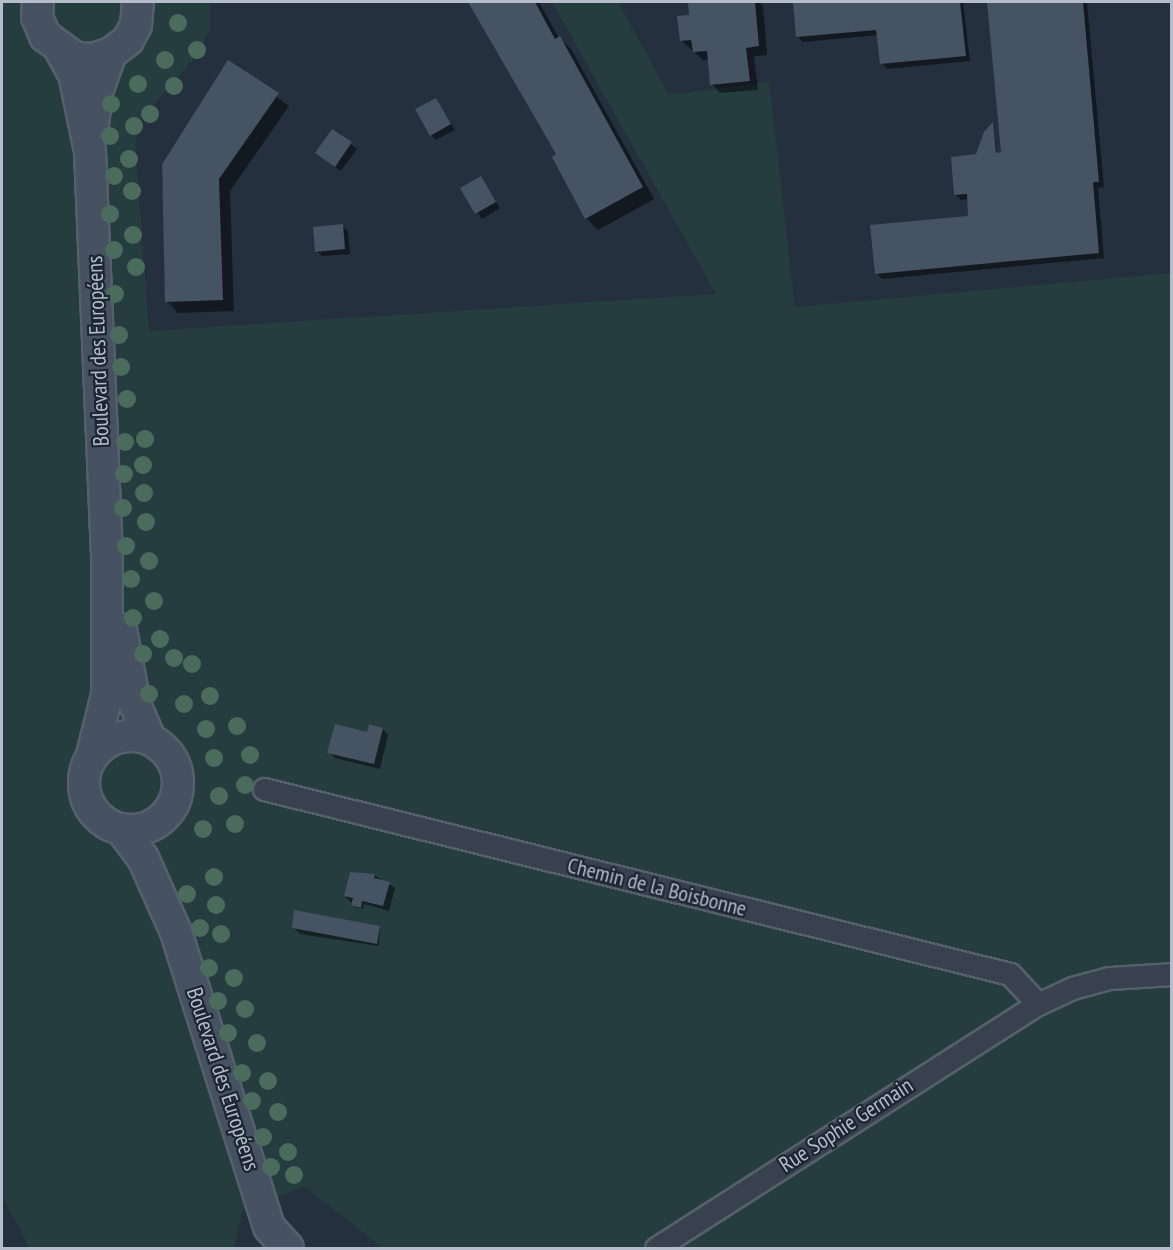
<!DOCTYPE html>
<meta charset="utf-8">
<style>
body{margin:0}
#map{position:relative;width:1173px;height:1250px;overflow:hidden;background:#24303e;font-family:"PT Sans Narrow",sans-serif}
div>[style]{position:absolute}
.green>*{inset:0;background:#263d3f}
.shadow>*{inset:0;background:#0007}
.building>*{inset:0;background:#455363}
.roads{filter:drop-shadow(2px 0 #56606c) drop-shadow(-2px 0 #56606c) drop-shadow(0 2px #56606c) drop-shadow(0 -2px #56606c)}
.street>*{height:21px;margin:-10.5px;padding:0 10.5px;transform-origin:10.5px;border-radius:10.5px;background:#38424e}
.secondary>*{height:30px;margin:-15px;padding:0 15px;transform-origin:15px;border-radius:15px;background:#465161}
.secondary>.ring{margin:-15px;padding:0;box-sizing:content-box;background:none;border:30px solid #465161;border-radius:50%}
.trees>*{width:18px;height:18px;margin:-9px;border-radius:50%;background:#4b6b5c}
span{translate:-50% -50%;white-space:nowrap;text-align:center;line-height:1.15;-webkit-text-stroke:4.5px #1d2733;paint-order:stroke}
.street-label{font-size:22px;color:#b4bdc9}
.frame{position:absolute;inset:0;border:3px solid #b4bdc9;pointer-events:none}
</style>
<div id="map">
<div class="green">
<div style="clip-path:polygon(2px 2px,210px 2px,210px 28px,198px 54px,142px 118px,135px 144px,149px 331px,716px 294px,552px 2px,618px 2px,669px 95px,769px 82px,795px 307px,1171px 273px,1171px 1248px,383px 1248px,304px 1186px,242px 1213px,234px 1248px,30px 1248px,2px 1197px)"></div>
</div>
<div class="shadow">
<div style="clip-path:polygon(470px 2px,539px 2px,559px 38px,571px 49px,654px 199px,598px 230px,586px 218px,554px 158px,558px 155px)"></div>
<div style="clip-path:polygon(759px 2px,763px 6px,767px 55px,754px 56px,758px 90px,720px 93px,712px 84px,709px 59px,703px 60px,681px 40px,691px 17px,690px 3px)"></div>
<div style="clip-path:polygon(794px 2px,963px 2px,970px 61px,887px 69px,882px 63px,878px 35px,803px 42px,798px 37px)"></div>
<div style="clip-path:polygon(989px 2px,1087px 2px,1104px 187px,1098px 188px,1104px 258px,882px 279px,877px 273px,970px 217px,969px 199px,961px 200px,955px 194px,1004px 154px)"></div>
<div style="clip-path:polygon(228px 62px,289px 106px,230px 191px,234px 311px,178px 313px,167px 301px,162px 175px,168px 154px)"></div>
<div style="clip-path:polygon(436px 100px,455px 130px,436px 140px,431px 135px)"></div>
<div style="clip-path:polygon(993px 124px,997px 151px,979px 153px)"></div>
<div style="clip-path:polygon(333px 131px,357px 149px,341px 171px,317px 153px)"></div>
<div style="clip-path:polygon(481px 178px,500px 208px,482px 219px,462px 188px)"></div>
<div style="clip-path:polygon(342px 226px,348px 231px,350px 254px,322px 256px,317px 251px)"></div>
<div style="clip-path:polygon(383px 729px,388px 735px,380px 769px,335px 758px,329px 752px)"></div>
<div style="clip-path:polygon(374px 875px,395px 888px,389px 911px,364px 904px,363px 909px,355px 907px,345px 896px)"></div>
<div style="clip-path:polygon(380px 927px,379px 946px,300px 934px,294px 928px)"></div>
</div>
<div class="building">
<div style="clip-path:polygon(468px 2px,535px 2px,555px 39px,560px 36px,643px 187px,585px 219px,552px 157px,556px 154px)"></div>
<div style="clip-path:polygon(688px 2px,755px 2px,759px 46px,746px 48px,750px 81px,710px 85px,707px 51px,693px 52px,691px 40px,680px 41px,677px 16px,689px 15px)"></div>
<div style="clip-path:polygon(793px 2px,960px 2px,966px 56px,880px 64px,876px 30px,796px 37px)"></div>
<div style="clip-path:polygon(987px 2px,1083px 2px,1099px 182px,1093px 182px,1099px 253px,875px 274px,870px 225px,968px 216px,967px 194px,954px 195px,951px 157px,976px 154px,984px 132px,993px 122px,996px 153px,1001px 152px)"></div>
<div style="clip-path:polygon(228px 60px,279px 93px,219px 179px,223px 300px,165px 302px,162px 164px)"></div>
<div style="clip-path:polygon(436px 98px,451px 124px,430px 136px,415px 109px)"></div>
<div style="clip-path:polygon(332px 129px,352px 142px,335px 167px,315px 153px)"></div>
<div style="clip-path:polygon(481px 176px,496px 202px,475px 214px,460px 188px)"></div>
<div style="clip-path:polygon(343px 224px,345px 249px,315px 252px,313px 227px)"></div>
<div style="clip-path:polygon(335px 724px,367px 732px,369px 724px,383px 728px,374px 764px,327px 753px)"></div>
<div style="clip-path:polygon(350px 872px,375px 874px,374px 878px,390px 882px,383px 906px,362px 901px,361px 908px,351px 905px,353px 898px,344px 896px)"></div>
<div style="clip-path:polygon(294px 910px,380px 926px,377px 944px,292px 928px)"></div>
</div>
<div class="roads">
<div class="street">
<div style="left:264px;top:789px;width:769px;rotate:13.93deg"></div>
<div style="left:1010px;top:974px;width:41px;rotate:47deg"></div>
<div style="left:656px;top:1248px;width:453px;rotate:-32.6deg"></div>
<div style="left:1038px;top:1004px;width:38px;rotate:-25deg"></div>
<div style="left:1072px;top:988px;width:38px;rotate:-15deg"></div>
<div style="left:1109px;top:978px;width:63px;rotate:-3.6deg"></div>
</div>
<div class="secondary">
<div style="left:38px;top:2px;width:15px;rotate:94deg"></div>
<div style="left:37px;top:17px;width:21px;rotate:67deg"></div>
<div style="left:45px;top:36px;width:37px;rotate:36deg"></div>
<div style="left:75px;top:58px;width:18px;rotate:3deg"></div>
<div style="left:93px;top:59px;width:19px;rotate:-18deg"></div>
<div style="left:111px;top:53px;width:21px;rotate:-37deg"></div>
<div style="left:128px;top:40px;width:17px;rotate:-62deg"></div>
<div style="left:136px;top:25px;width:23px;rotate:-85deg"></div>
<div style="left:61px;top:51px;width:26px;rotate:61deg"></div>
<div style="left:74px;top:74px;width:79px;rotate:78.3deg"></div>
<div style="left:90px;top:151px;width:401px;rotate:87.6deg"></div>
<div style="left:107px;top:552px;width:143px;rotate:90deg"></div>
<div style="left:107px;top:695px;width:62px;rotate:104deg"></div>
<div style="left:93px;top:125px;width:33px;rotate:-83deg"></div>
<div style="left:97px;top:92px;width:41px;rotate:-70.3deg"></div>
<div style="left:121px;top:629px;width:76px;rotate:79.4deg"></div>
<div style="left:135px;top:704px;width:38px;rotate:67deg"></div>
<div class="ring" style="left:84px;top:736px;width:64px;height:64px"></div>
<div style="left:121px;top:829px;width:36px;rotate:53deg"></div>
<div style="left:143px;top:858px;width:81px;rotate:66deg"></div>
<div style="left:176px;top:932px;width:309px;rotate:72.5deg"></div>
<div style="left:269px;top:1227px;width:28px;rotate:48deg"></div>
</div>
</div>
<div class="trees">
<div style="left:178px;top:23px"></div>
<div style="left:197px;top:50px"></div>
<div style="left:165px;top:60px"></div>
<div style="left:138px;top:84px"></div>
<div style="left:174px;top:86px"></div>
<div style="left:111px;top:104px"></div>
<div style="left:150px;top:114px"></div>
<div style="left:134px;top:126px"></div>
<div style="left:110px;top:136px"></div>
<div style="left:129px;top:159px"></div>
<div style="left:114px;top:176px"></div>
<div style="left:132px;top:191px"></div>
<div style="left:110px;top:214px"></div>
<div style="left:133px;top:235px"></div>
<div style="left:114px;top:250px"></div>
<div style="left:136px;top:267px"></div>
<div style="left:115px;top:294px"></div>
<div style="left:119px;top:335px"></div>
<div style="left:121px;top:367px"></div>
<div style="left:127px;top:399px"></div>
<div style="left:145px;top:439px"></div>
<div style="left:125px;top:442px"></div>
<div style="left:143px;top:465px"></div>
<div style="left:124px;top:474px"></div>
<div style="left:144px;top:493px"></div>
<div style="left:123px;top:508px"></div>
<div style="left:146px;top:522px"></div>
<div style="left:126px;top:546px"></div>
<div style="left:149px;top:561px"></div>
<div style="left:131px;top:579px"></div>
<div style="left:154px;top:601px"></div>
<div style="left:133px;top:618px"></div>
<div style="left:160px;top:639px"></div>
<div style="left:143px;top:654px"></div>
<div style="left:174px;top:658px"></div>
<div style="left:192px;top:664px"></div>
<div style="left:149px;top:694px"></div>
<div style="left:210px;top:696px"></div>
<div style="left:184px;top:704px"></div>
<div style="left:237px;top:726px"></div>
<div style="left:206px;top:729px"></div>
<div style="left:250px;top:755px"></div>
<div style="left:214px;top:758px"></div>
<div style="left:245px;top:785px"></div>
<div style="left:219px;top:796px"></div>
<div style="left:235px;top:824px"></div>
<div style="left:203px;top:829px"></div>
<div style="left:214px;top:877px"></div>
<div style="left:187px;top:894px"></div>
<div style="left:216px;top:905px"></div>
<div style="left:200px;top:928px"></div>
<div style="left:221px;top:934px"></div>
<div style="left:209px;top:968px"></div>
<div style="left:234px;top:978px"></div>
<div style="left:218px;top:1001px"></div>
<div style="left:245px;top:1009px"></div>
<div style="left:228px;top:1033px"></div>
<div style="left:257px;top:1043px"></div>
<div style="left:242px;top:1073px"></div>
<div style="left:268px;top:1081px"></div>
<div style="left:252px;top:1101px"></div>
<div style="left:278px;top:1112px"></div>
<div style="left:263px;top:1137px"></div>
<div style="left:288px;top:1152px"></div>
<div style="left:271px;top:1167px"></div>
<div style="left:294px;top:1175px"></div>
</div>
<div class="street-label">
<span style="left:98px;top:351px;rotate:-92deg">Boulevard des Européens</span>
<span style="left:657px;top:887px;rotate:14deg">Chemin de la Boisbonne</span>
<span style="left:223px;top:1079px;rotate:72deg">Boulevard des Européens</span>
<span style="left:846px;top:1125px;rotate:-33deg">Rue Sophie Germain</span>
</div>
<div class="frame"></div>
</div>
